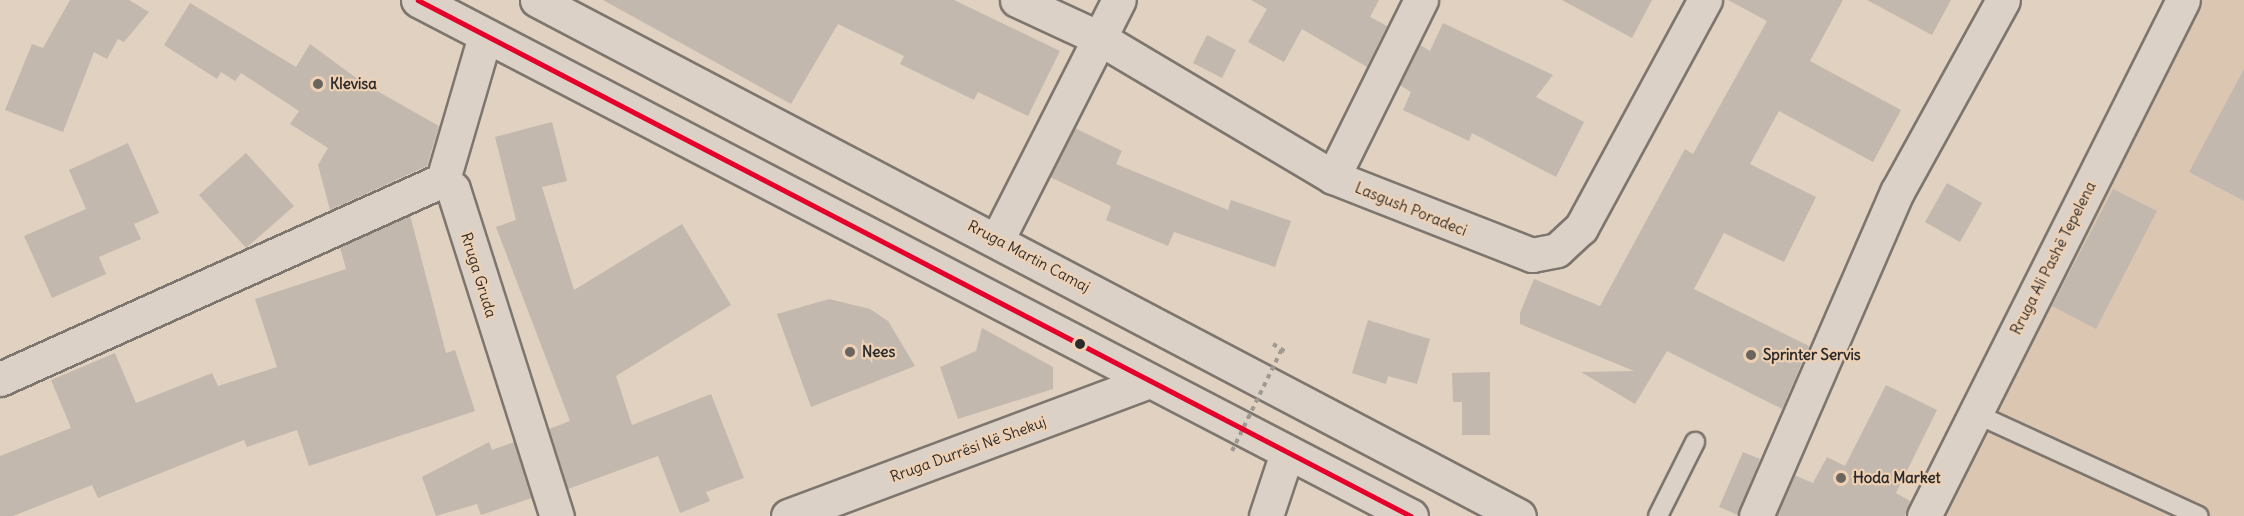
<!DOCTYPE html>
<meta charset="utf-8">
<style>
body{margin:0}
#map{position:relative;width:2244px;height:516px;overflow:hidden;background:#e1d1c1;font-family:Delius,sans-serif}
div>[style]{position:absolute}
.built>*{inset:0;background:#dbc6b1}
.building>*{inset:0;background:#c3b8ad}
.path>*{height:4px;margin-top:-2px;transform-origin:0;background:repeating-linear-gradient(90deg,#a09991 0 4.5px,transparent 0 9px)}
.roads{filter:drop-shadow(2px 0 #7d766e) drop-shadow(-2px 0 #7d766e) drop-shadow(0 2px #7d766e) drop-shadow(0 -2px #7d766e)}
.service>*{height:18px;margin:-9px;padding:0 9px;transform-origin:9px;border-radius:9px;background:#dcd1c6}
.minor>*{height:33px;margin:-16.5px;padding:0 16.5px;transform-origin:16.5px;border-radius:16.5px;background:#dcd1c6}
.tertiary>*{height:33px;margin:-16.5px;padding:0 16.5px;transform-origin:16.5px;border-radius:16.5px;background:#dcd1c6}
.trunk>*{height:33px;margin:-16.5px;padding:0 16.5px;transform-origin:16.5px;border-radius:16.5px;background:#dcd1c6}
.path-bridge>*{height:4px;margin-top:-2px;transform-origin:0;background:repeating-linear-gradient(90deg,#a09991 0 4.5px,transparent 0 9px)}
.bus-1>*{height:4.5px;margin:-2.25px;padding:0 2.25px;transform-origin:2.25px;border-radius:2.25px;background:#e4002b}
.dots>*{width:16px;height:16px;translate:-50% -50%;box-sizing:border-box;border:3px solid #eed1b4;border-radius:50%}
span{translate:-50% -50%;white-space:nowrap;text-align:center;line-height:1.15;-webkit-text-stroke:4.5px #eed1b4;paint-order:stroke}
.poi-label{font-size:15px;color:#2b2b2b;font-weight:700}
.left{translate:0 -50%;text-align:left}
.street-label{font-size:15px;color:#2b2b2b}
</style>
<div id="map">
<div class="built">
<div style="clip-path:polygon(2201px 0,2244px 0,2244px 516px,1941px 516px)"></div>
</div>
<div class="building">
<div style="clip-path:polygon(70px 0,129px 0,149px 12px,124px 42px,118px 39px,107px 59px,94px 52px,63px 132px,5px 110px,32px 44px,43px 48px)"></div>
<div style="clip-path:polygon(603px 0,954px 0,1060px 51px,1028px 116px,978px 92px,974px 100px,900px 64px,904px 56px,838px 24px,791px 104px)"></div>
<div style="clip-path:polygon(1251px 0,1379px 0,1370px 17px,1387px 26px,1367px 67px,1302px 29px,1284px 62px,1248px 42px,1267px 9px)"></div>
<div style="clip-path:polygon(1562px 0,1652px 0,1632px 38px)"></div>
<div style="clip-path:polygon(1728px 0,1843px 0,1810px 61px,1901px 110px,1873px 162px,1779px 111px,1750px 164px,1816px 197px,1784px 262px,1724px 233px,1694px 289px,1809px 346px,1782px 409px,1667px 351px,1635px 404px,1581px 372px,1634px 371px,1520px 324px,1520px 313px,1534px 279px,1600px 306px,1685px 149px,1693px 154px,1767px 21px)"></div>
<div style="clip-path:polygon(1867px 0,1951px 0,1932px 35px)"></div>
<div style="clip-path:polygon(190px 3px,296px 67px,310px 44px,363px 83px,439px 126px,427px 166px,330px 210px,318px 165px,328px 148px,290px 124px,299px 111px,241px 73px,235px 81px,221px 72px,217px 79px,164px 45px)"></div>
<div style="clip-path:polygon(1443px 23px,1553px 75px,1536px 97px,1584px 122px,1556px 177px,1472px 133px,1469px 141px,1403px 110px,1411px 92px,1400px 85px,1420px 45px,1430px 51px)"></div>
<div style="clip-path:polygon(1207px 35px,1236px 50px,1222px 78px,1193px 63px)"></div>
<div style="clip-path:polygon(2244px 69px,2244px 201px,2189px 172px)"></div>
<div style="clip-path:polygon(552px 122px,567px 181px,542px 187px,574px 290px,682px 224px,731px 305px,616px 376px,632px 425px,711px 394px,744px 478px,706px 492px,710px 501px,680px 513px,658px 456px,568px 489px,549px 429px,570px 421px,496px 227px,516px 220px,495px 137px)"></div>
<div style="clip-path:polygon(1075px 128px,1122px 151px,1116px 164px,1228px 210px,1231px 200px,1291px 221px,1275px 267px,1174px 232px,1168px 246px,1106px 220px,1111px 206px,1050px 177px)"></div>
<div style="clip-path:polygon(128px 143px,159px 213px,134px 224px,141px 239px,99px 257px,106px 274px,52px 298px,24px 236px,86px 209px,69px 170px)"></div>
<div style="clip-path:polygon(246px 153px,294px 206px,246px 248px,199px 195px)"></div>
<div style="clip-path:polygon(1947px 183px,1982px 203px,1960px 242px,1925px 222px)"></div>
<div style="clip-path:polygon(2113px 189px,2157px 211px,2096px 329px,2052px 306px)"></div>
<div style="clip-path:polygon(410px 215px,446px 353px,455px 350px,475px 411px,309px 466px,297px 430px,247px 447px,244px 440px,98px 498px,92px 485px,13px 516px,0 516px,0 456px,71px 428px,51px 380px,115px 353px,136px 403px,212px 373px,218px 386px,277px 367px,255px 299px,346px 269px,340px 247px)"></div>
<div style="clip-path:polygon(829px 299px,870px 309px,888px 321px,915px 366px,811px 407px,777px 314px)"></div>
<div style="clip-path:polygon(1368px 320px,1430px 339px,1417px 384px,1388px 376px,1386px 384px,1352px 373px)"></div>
<div style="clip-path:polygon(982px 328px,1053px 367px,1053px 389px,958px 419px,940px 367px,976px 351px)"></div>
<div style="clip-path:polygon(1490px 372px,1490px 435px,1462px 435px,1462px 402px,1453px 402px,1452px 373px)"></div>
<div style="clip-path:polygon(1886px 385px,1937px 410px,1896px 493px,1910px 501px,1905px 516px,1776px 516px,1794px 475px,1813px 483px,1827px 457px,1845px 466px)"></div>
<div style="clip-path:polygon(489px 442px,492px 450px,514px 442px,532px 498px,481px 515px,477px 504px,436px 516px,422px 477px)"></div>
<div style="clip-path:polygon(1743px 452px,1760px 459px,1738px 515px,1719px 507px)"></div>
</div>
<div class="path">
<div style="left:1273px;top:344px;width:15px;rotate:32deg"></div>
</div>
<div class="roads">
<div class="service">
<div style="left:1974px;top:413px;width:247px;rotate:24.6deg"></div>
<div style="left:1658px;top:516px;width:83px;rotate:-63.4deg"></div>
</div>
<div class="minor">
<div style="left:1017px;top:0;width:90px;rotate:24.9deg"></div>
<div style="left:1099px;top:38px;width:272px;rotate:30.7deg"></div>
<div style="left:1333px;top:177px;width:214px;rotate:21.4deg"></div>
<div style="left:1532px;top:255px;width:25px;rotate:-11deg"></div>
<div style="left:1557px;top:250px;width:33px;rotate:-43deg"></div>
<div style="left:1581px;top:228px;width:260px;rotate:-61.5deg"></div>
<div style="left:485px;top:36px;width:150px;rotate:106.3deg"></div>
<div style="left:443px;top:180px;width:13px;rotate:42deg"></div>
<div style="left:453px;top:189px;width:343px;rotate:72.4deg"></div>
<div style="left:1333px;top:177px;width:198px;rotate:-63.6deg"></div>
<div style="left:997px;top:240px;width:269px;rotate:-63.1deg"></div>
<div style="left:0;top:379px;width:486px;rotate:-24.2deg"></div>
<div style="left:1266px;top:516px;width:66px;rotate:-71.6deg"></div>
<div style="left:1756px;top:516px;width:353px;rotate:-66.5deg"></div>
<div style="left:1897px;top:192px;width:219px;rotate:-61.1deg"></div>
<div style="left:1924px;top:516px;width:577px;rotate:-63.35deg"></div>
</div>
<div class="tertiary">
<div style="left:788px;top:516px;width:385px;rotate:-20.5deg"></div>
</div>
<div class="trunk">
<div style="left:418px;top:0;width:1119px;rotate:27.46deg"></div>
<div style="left:537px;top:0;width:1109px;rotate:27.72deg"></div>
</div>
</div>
<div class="path-bridge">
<div style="left:1232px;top:451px;width:114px;rotate:-63.9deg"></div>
</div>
<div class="bus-1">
<div style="left:418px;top:0;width:1119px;rotate:27.46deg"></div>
</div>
<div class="dots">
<div style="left:318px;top:84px;background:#6b6560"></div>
<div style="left:1080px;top:344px;background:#2b2b2b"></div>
<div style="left:850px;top:352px;background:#6b6560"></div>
<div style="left:1751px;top:355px;background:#6b6560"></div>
<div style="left:1841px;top:478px;background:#6b6560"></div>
</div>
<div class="poi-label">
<span class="left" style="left:330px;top:84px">Klevisa</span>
<span class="left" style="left:862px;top:352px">Nees</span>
<span class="left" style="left:1763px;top:355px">Sprinter Servis</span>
<span class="left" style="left:1853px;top:478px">Hoda Market</span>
</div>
<div class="street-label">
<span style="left:1411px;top:209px;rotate:22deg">Lasgush Poradeci</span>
<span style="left:1029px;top:256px;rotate:28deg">Rruga Martin Camaj</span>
<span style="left:2053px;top:258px;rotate:-63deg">Rruga Ali Pashë Tepelena</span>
<span style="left:479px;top:275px;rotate:73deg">Rruga Gruda</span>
<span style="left:968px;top:449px;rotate:-20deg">Rruga Durrësi Në Shekuj</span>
</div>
</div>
